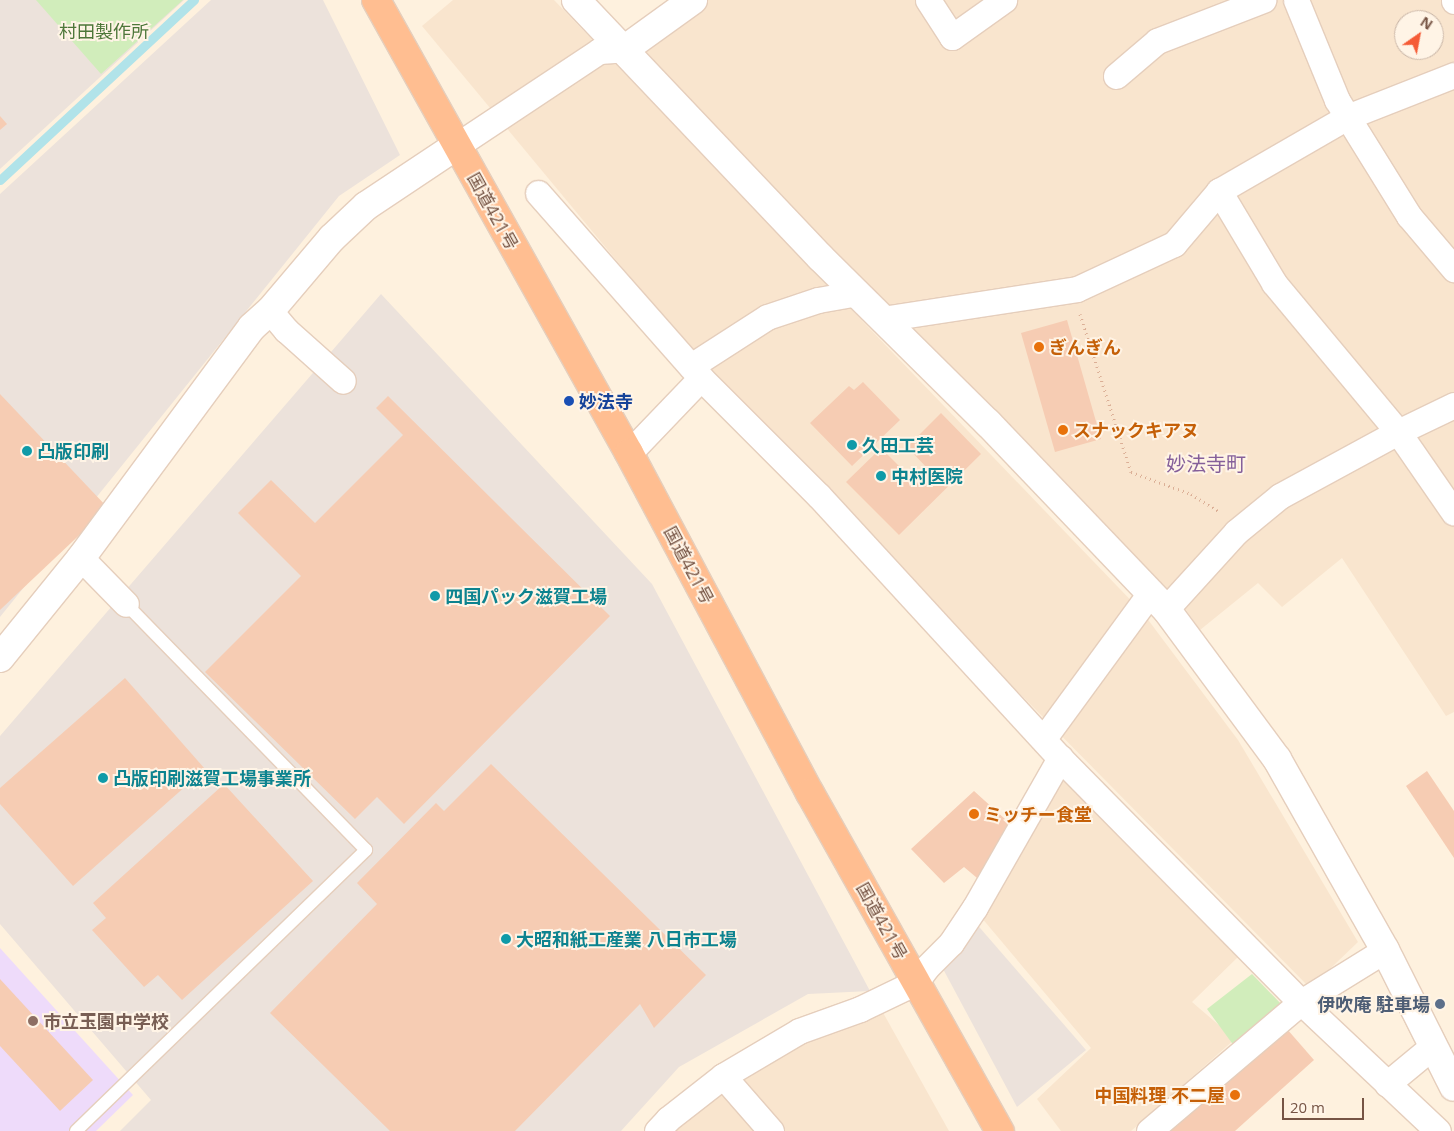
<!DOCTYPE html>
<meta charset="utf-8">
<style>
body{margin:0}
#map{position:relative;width:1454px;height:1131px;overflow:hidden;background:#fef1de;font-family:"Open Sans","Noto Sans JP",sans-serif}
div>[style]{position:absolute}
.residential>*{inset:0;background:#f9e5ce}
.industrial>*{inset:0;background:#ece2db}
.education>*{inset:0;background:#eedbfa}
.green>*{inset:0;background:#d1edbb}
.stream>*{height:9px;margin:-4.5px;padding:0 4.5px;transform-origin:4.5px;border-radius:4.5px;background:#b1e3e9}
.building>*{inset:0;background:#f6ccb3}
.path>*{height:3px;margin-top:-1.5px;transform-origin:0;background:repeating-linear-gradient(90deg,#dbaf96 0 1px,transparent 0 5px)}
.roads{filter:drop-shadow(1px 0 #e5cebc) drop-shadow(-1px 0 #e5cebc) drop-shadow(0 1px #e5cebc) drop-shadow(0 -1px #e5cebc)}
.service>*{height:12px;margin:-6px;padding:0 6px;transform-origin:6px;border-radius:6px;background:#fff}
.minor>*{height:25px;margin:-12.5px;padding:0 12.5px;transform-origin:12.5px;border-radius:12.5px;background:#fff}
.tertiary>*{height:28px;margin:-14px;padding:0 14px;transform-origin:14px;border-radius:14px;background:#fff}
.trunk>*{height:28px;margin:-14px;padding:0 14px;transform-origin:14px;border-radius:14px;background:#ffbe91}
.dots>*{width:14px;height:14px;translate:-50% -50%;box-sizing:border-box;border:2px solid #fff4e6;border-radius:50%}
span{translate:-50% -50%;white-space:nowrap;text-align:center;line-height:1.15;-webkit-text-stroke:4px #fff4e6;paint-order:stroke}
.park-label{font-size:18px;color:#4d7739}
.street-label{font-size:18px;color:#765444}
.food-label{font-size:18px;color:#c56008;font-weight:700}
.left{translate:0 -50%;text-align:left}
.right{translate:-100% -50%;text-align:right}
.transit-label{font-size:18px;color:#164399;font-weight:700}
.culture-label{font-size:18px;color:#0d838f;font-weight:700}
.service-label{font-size:18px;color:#4e5e75;font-weight:700}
.education-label{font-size:18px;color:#785e54;font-weight:700}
.quarter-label{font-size:20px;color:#855f9a}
.north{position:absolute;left:1394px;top:10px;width:50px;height:50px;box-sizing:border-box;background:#fff4e6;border:1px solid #c8b4a5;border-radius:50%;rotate:33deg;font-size:14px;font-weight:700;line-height:20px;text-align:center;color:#765444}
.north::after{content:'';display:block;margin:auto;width:18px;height:22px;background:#f55b36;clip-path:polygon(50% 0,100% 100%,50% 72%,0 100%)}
.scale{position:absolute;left:1282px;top:1098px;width:82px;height:22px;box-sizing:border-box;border:2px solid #765444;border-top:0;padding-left:6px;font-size:15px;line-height:18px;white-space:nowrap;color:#765444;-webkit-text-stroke:4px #fff4e6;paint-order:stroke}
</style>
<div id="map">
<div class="residential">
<div style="clip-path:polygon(453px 0,554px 0,831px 288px,694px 354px,422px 26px)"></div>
<div style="clip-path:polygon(evenodd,705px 0,1454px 0,1454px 398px,1374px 436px,1164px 594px,637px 49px,705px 0,1404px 20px,1434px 20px,1434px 50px,1404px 50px,1404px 20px)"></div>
<div style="clip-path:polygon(847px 305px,1143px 613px,1238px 740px,1358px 942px,1310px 988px,700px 369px,765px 328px,812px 306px)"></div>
<div style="clip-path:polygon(1454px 417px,1454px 712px,1446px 716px,1342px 558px,1282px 607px,1258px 583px,1200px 630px,1182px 604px,1290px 499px)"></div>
<div style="clip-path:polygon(1059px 771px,1240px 955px,1192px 1002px,1235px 1039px,1131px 1131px,1061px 1131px,1037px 1099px,1091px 1048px,981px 917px)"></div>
<div style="clip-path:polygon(881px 1009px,949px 1131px,670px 1131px,678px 1123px,806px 1034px)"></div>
</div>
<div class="industrial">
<div style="clip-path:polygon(0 0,184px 0,0 169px)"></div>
<div style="clip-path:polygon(211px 0,323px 0,400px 155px,339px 196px,0 617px,0 194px)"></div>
<div style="clip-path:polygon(381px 294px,652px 584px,870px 991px,808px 994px,679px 1067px,621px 1131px,120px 1131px,151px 1100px,0 924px,0 736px)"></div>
<div style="clip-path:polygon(974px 921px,1086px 1050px,1017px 1107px,942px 967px)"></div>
</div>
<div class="education">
<div style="clip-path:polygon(0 948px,133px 1095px,96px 1131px,0 1131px)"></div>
</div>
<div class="green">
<div style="clip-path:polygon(36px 0,183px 0,101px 74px)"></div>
<div style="clip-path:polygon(1252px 974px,1284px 1007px,1237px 1050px,1207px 1009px)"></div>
</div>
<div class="stream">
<div style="left:0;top:180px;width:265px;rotate:-42.9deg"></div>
</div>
<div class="building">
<div style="clip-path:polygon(0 116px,7px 124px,0 130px)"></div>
<div style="clip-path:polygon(1067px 320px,1101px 439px,1055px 452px,1021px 333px)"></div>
<div style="clip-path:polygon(863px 382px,900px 420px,852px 466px,810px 423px,849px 386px,854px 390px)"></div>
<div style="clip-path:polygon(0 394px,108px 508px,0 610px)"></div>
<div style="clip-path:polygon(388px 396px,610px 616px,404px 824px,377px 797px,355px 819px,205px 672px,301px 576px,238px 513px,271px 480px,315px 523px,403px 435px,376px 408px)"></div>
<div style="clip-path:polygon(941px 413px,981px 454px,899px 535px,846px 482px,881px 448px,916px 483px,929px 470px,907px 447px)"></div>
<div style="clip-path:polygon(125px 678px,205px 769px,73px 886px,0 804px,0 788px)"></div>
<div style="clip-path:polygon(491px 764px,706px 975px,654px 1028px,640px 1004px,515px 1131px,390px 1131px,270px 1013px,377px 904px,357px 883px,436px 803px,444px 811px)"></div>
<div style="clip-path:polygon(1427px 771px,1454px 811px,1454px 858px,1406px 786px)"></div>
<div style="clip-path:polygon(224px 784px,313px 881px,182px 1000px,158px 975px,144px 987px,92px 930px,106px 918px,93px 903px)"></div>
<div style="clip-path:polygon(974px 791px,1025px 837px,983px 883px,964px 867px,944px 883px,911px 849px)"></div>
<div style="clip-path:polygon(0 979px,93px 1080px,60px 1111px,0 1046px)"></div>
<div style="clip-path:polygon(1280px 1021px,1314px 1060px,1235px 1131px,1156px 1131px)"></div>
</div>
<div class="path">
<div style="left:1080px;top:314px;width:166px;rotate:72.1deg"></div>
<div style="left:1131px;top:472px;width:64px;rotate:20.1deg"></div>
<div style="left:1191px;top:494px;width:34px;rotate:32deg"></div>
</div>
<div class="roads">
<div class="service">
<div style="left:76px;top:1131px;width:404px;rotate:-44.1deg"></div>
<div style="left:366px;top:850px;width:344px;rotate:-134.3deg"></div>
</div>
<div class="minor">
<div style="left:928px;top:0;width:44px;rotate:57deg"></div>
<div style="left:952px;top:37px;width:64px;rotate:-35.4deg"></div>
<div style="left:1296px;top:0;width:108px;rotate:67.7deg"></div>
<div style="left:1337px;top:100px;width:137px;rotate:58.2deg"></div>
<div style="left:1409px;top:216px;width:70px;rotate:49.7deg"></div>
<div style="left:1454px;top:0;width:1px;rotate:90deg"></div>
<div style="left:1116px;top:76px;width:54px;rotate:-40.5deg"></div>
<div style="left:1157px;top:41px;width:114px;rotate:-21.1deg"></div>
<div style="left:456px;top:146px;width:172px;rotate:-33.6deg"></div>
<div style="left:599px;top:51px;width:26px;rotate:-4deg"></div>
<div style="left:1219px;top:191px;width:107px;rotate:59.1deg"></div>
<div style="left:1274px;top:283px;width:194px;rotate:50.2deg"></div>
<div style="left:1398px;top:432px;width:98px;rotate:55.3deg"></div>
<div style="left:538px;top:193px;width:247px;rotate:48.6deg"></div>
<div style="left:701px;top:378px;width:167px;rotate:45deg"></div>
<div style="left:819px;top:496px;width:356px;rotate:47.4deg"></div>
<div style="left:1060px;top:758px;width:343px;rotate:45.4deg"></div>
<div style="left:1301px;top:1002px;width:188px;rotate:43.3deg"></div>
<div style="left:270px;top:311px;width:25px;rotate:50deg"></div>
<div style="left:286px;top:330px;width:76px;rotate:41.8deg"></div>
<div style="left:882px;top:319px;width:197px;rotate:-8.7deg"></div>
<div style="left:1077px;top:289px;width:107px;rotate:-24.9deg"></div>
<div style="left:1174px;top:244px;width:70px;rotate:-49.7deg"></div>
<div style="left:1219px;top:191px;width:148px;rotate:-30deg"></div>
<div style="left:1347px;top:117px;width:115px;rotate:-21.4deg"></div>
<div style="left:691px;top:366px;width:90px;rotate:-32.8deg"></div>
<div style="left:767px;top:317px;width:54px;rotate:-18.4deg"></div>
<div style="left:818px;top:300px;width:39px;rotate:-10deg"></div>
<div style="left:629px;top:453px;width:104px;rotate:-46.2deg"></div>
<div style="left:81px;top:558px;width:64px;rotate:45.6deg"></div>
<div style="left:1166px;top:609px;width:104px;rotate:-47.7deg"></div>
<div style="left:1236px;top:532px;width:57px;rotate:-39.3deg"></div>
<div style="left:1280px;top:496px;width:134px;rotate:-28.5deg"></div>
<div style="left:1398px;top:432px;width:62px;rotate:-25.7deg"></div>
<div style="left:1044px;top:738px;width:180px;rotate:-53.8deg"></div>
<div style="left:723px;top:1076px;width:73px;rotate:48.9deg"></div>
<div style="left:1387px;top:1084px;width:60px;rotate:-39.6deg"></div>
<div style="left:657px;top:1131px;width:16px;rotate:-47deg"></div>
<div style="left:668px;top:1119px;width:70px;rotate:-38deg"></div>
<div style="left:723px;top:1076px;width:88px;rotate:-30.6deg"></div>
<div style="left:799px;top:1031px;width:65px;rotate:-19.8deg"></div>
<div style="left:860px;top:1009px;width:62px;rotate:-25.7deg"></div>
<div style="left:916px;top:982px;width:17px;rotate:-54deg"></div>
<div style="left:926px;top:968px;width:35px;rotate:-45deg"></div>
<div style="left:951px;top:943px;width:43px;rotate:-56.3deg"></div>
<div style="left:975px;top:907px;width:172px;rotate:-60.3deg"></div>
<div style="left:1149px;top:1131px;width:199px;rotate:-40.3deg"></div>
<div style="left:1301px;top:1002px;width:99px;rotate:-31.8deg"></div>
</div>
<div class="tertiary">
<div style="left:576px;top:0;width:356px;rotate:46.5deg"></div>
<div style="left:821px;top:258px;width:235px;rotate:44.7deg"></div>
<div style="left:988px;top:423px;width:257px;rotate:46.3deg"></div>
<div style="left:1166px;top:609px;width:187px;rotate:53.5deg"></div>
<div style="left:1277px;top:759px;width:219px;rotate:60.5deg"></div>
<div style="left:1385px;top:950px;width:153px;rotate:63.3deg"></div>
<div style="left:625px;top:49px;width:84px;rotate:-35.8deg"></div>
<div style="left:0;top:658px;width:129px;rotate:-51deg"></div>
<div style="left:81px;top:558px;width:287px;rotate:-53.5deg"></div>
<div style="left:252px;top:327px;width:24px;rotate:-42deg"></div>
<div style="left:270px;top:311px;width:96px;rotate:-49.7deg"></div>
<div style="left:332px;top:238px;width:47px;rotate:-43.3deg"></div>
<div style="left:366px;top:206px;width:108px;rotate:-33.7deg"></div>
</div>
<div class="trunk">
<div style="left:376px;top:0;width:519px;rotate:60.82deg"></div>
<div style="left:629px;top:453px;width:385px;rotate:62deg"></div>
<div style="left:810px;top:793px;width:388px;rotate:60.7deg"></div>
</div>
</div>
<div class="dots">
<div style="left:1039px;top:347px;background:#e8710a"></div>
<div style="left:569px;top:401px;background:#1a4fb4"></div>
<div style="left:1063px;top:430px;background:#e8710a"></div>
<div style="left:852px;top:445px;background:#0f9aa8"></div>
<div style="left:27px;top:451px;background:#0f9aa8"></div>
<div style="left:881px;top:476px;background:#0f9aa8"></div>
<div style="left:435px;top:596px;background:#0f9aa8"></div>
<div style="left:103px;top:778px;background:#0f9aa8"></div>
<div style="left:974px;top:814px;background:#e8710a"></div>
<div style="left:506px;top:939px;background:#0f9aa8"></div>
<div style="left:1440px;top:1004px;background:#5c6f8a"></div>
<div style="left:33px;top:1021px;background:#8d6e63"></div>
<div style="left:1235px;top:1095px;background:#e8710a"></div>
</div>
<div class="park-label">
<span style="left:104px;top:31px">村田製作所</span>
</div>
<div class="street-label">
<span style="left:493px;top:211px;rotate:61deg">国道421号</span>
<span style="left:689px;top:565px;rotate:62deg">国道421号</span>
<span style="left:882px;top:921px;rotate:61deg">国道421号</span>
</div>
<div class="food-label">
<span class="left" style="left:1049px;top:347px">ぎんぎん</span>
<span class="left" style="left:1073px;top:430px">スナックキアヌ</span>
<span class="left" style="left:984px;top:814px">ミッチー食堂</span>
<span class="right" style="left:1225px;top:1095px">中国料理 不二屋</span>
</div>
<div class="transit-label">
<span class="left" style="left:579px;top:401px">妙法寺</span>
</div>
<div class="culture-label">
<span class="left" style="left:862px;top:445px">久田工芸</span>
<span class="left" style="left:37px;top:451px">凸版印刷</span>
<span class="left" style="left:891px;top:476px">中村医院</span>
<span class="left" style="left:445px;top:596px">四国パック滋賀工場</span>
<span class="left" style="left:113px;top:778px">凸版印刷滋賀工場事業所</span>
<span class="left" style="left:516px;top:939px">大昭和紙工産業 八日市工場</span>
</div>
<div class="service-label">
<span class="right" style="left:1430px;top:1004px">伊吹庵 駐車場</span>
</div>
<div class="education-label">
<span class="left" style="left:43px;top:1021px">市立玉園中学校</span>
</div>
<div class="quarter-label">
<span style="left:1206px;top:463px">妙法寺町</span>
</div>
<div class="north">N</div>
<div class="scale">20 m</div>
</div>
